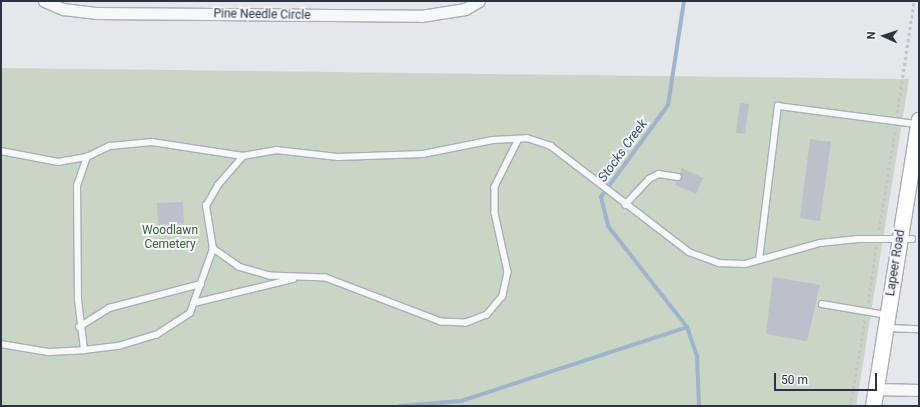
<!DOCTYPE html>
<style>
body{margin:0}
#map{position:relative;width:920px;height:407px;overflow:hidden;background:#e4e7ec;font-family:Roboto,sans-serif}
div>[style]{position:absolute}
.green>*{inset:0;background:#c9d6c5}
.stream>*{height:4px;margin:-2px;padding:0 2px;transform-origin:2px;border-radius:2px;background:#9fb4cc}
.building>*{inset:0;background:#bbc0ca}
.path>*{height:2.5px;margin-top:-1.25px;transform-origin:0;background:repeating-linear-gradient(90deg,#c2c5cb 0 3px,transparent 0 6px)}
.roads{filter:drop-shadow(1px 0 #a9aeb7) drop-shadow(-1px 0 #a9aeb7) drop-shadow(0 1px #a9aeb7) drop-shadow(0 -1px #a9aeb7)}
.lane>*{height:5.5px;margin:-2.75px;padding:0 2.75px;transform-origin:2.75px;border-radius:2.75px;background:#f7f8fa}
.street>*{height:11px;margin:-5.5px;padding:0 5.5px;transform-origin:5.5px;border-radius:5.5px;background:#f7f8fa}
.secondary>*{height:15px;margin:-7.5px;padding:0 7.5px;transform-origin:7.5px;border-radius:7.5px;background:#fff}
span{translate:-50% -50%;white-space:nowrap;text-align:center;line-height:1.15;-webkit-text-stroke:4px #f4f6f9;paint-order:stroke}
.street-label{font-size:12px;color:#2b3445}
.park-label{font-size:12px;color:#3f6138}
.water-label{font-size:13px;color:#34527a;font-style:italic}
.frame{position:absolute;inset:0;border:2px solid #2b3445;pointer-events:none}
.north{position:absolute;left:864px;top:16px;width:40px;height:40px;-webkit-text-stroke:3px #f4f6f9;paint-order:stroke;rotate:273deg;font-size:11px;font-weight:700;line-height:16px;text-align:center;color:#2b3445}
.north::after{content:'';display:block;margin:auto;width:14px;height:18px;background:#2b3445;clip-path:polygon(50% 0,100% 100%,50% 72%,0 100%)}
.scale{position:absolute;left:774px;top:373px;width:103px;height:18px;box-sizing:border-box;border:2px solid #2b3445;border-top:0;padding-left:5px;font-size:12px;line-height:14px;white-space:nowrap;color:#2b3445;-webkit-text-stroke:3px #f4f6f9;paint-order:stroke}
</style>
<div id="map">
<div class="green">
<div style="clip-path:polygon(1px 68px,909px 79px,856px 406px,1px 406px)"></div>
</div>
<div class="stream">
<div style="left:684px;top:1px;width:105px;rotate:98.7deg"></div>
<div style="left:668px;top:105px;width:114px;rotate:126.1deg"></div>
<div style="left:601px;top:197px;width:30px;rotate:76deg"></div>
<div style="left:608px;top:226px;width:128px;rotate:52deg"></div>
<div style="left:687px;top:327px;width:31px;rotate:71deg"></div>
<div style="left:697px;top:356px;width:50px;rotate:87.7deg"></div>
<div style="left:400px;top:406px;width:61px;rotate:-4.7deg"></div>
<div style="left:461px;top:401px;width:238px;rotate:-18.1deg"></div>
</div>
<div class="building">
<div style="clip-path:polygon(740px 103px,749px 104px,745px 134px,736px 133px)"></div>
<div style="clip-path:polygon(810px 139px,831px 142px,820px 221px,800px 218px)"></div>
<div style="clip-path:polygon(682px 168px,703px 178px,696px 194px,675px 185px)"></div>
<div style="clip-path:polygon(183px 202px,184px 223px,158px 225px,157px 203px)"></div>
<div style="clip-path:polygon(773px 277px,820px 285px,807px 341px,766px 334px)"></div>
</div>
<div class="path">
<div style="left:897px;top:113px;width:113px;rotate:-81.4deg"></div>
<div style="left:879px;top:230px;width:101px;rotate:-80.9deg"></div>
<div style="left:868px;top:303px;width:57px;rotate:-81.9deg"></div>
<div style="left:850px;top:406px;width:87px;rotate:-80.1deg"></div>
</div>
<div class="roads">
<div class="lane">
<div style="left:519px;top:139px;width:54px;rotate:116.6deg"></div>
<div style="left:495px;top:187px;width:26px;rotate:90deg"></div>
<div style="left:495px;top:213px;width:60px;rotate:77.6deg"></div>
<div style="left:508px;top:272px;width:25px;rotate:102deg"></div>
<div style="left:503px;top:296px;width:25px;rotate:130deg"></div>
<div style="left:487px;top:315px;width:22px;rotate:159deg"></div>
<div style="left:466px;top:323px;width:25px;rotate:-178deg"></div>
<div style="left:441px;top:322px;width:123px;rotate:-159.1deg"></div>
<div style="left:326px;top:278px;width:56px;rotate:-178deg"></div>
<div style="left:270px;top:276px;width:32px;rotate:-164deg"></div>
<div style="left:239px;top:267px;width:32px;rotate:-145deg"></div>
<div style="left:213px;top:249px;width:44px;rotate:-99.2deg"></div>
<div style="left:206px;top:206px;width:24px;rotate:-60deg"></div>
<div style="left:218px;top:185px;width:38px;rotate:-49deg"></div>
<div style="left:243px;top:156px;width:34px;rotate:-10deg"></div>
<div style="left:276px;top:150px;width:62px;rotate:6.4deg"></div>
<div style="left:338px;top:157px;width:85px;rotate:-2deg"></div>
<div style="left:423px;top:154px;width:71px;rotate:-11.3deg"></div>
<div style="left:493px;top:140px;width:34px;rotate:-3deg"></div>
<div style="left:527px;top:138px;width:25px;rotate:18deg"></div>
<div style="left:551px;top:146px;width:174px;rotate:37.5deg"></div>
<div style="left:689px;top:252px;width:32px;rotate:20deg"></div>
<div style="left:719px;top:263px;width:26px;rotate:2deg"></div>
<div style="left:745px;top:264px;width:78px;rotate:-15.6deg"></div>
<div style="left:820px;top:243px;width:38px;rotate:-6deg"></div>
<div style="left:858px;top:239px;width:54px"></div>
<div style="left:1px;top:151px;width:58px;rotate:10.9deg"></div>
<div style="left:58px;top:162px;width:29px;rotate:-10deg"></div>
<div style="left:87px;top:157px;width:25px;rotate:-26deg"></div>
<div style="left:110px;top:146px;width:42px;rotate:-5.4deg"></div>
<div style="left:152px;top:142px;width:92px;rotate:8.7deg"></div>
<div style="left:625px;top:205px;width:35px;rotate:-47deg"></div>
<div style="left:649px;top:179px;width:11px;rotate:-27deg"></div>
<div style="left:659px;top:174px;width:19px;rotate:9deg"></div>
<div style="left:759px;top:260px;width:155px;rotate:-83deg"></div>
<div style="left:778px;top:106px;width:140px;rotate:7.4deg"></div>
<div style="left:194px;top:303px;width:102px;rotate:-13.6deg"></div>
<div style="left:822px;top:304px;width:66px;rotate:9.6deg"></div>
<div style="left:79px;top:327px;width:36px;rotate:-32deg"></div>
<div style="left:109px;top:308px;width:95px;rotate:-14.6deg"></div>
<div style="left:886px;top:328px;width:33px;rotate:2deg"></div>
<div style="left:1px;top:344px;width:49px;rotate:9.5deg"></div>
<div style="left:49px;top:352px;width:35px;rotate:-3deg"></div>
<div style="left:84px;top:350px;width:35px;rotate:-7deg"></div>
<div style="left:119px;top:346px;width:39px;rotate:-17deg"></div>
<div style="left:156px;top:335px;width:40px;rotate:-32.9deg"></div>
<div style="left:190px;top:313px;width:68px;rotate:-70.2deg"></div>
<div style="left:84px;top:350px;width:50px;rotate:-96.8deg"></div>
<div style="left:78px;top:300px;width:114px;rotate:-90.5deg"></div>
<div style="left:77px;top:186px;width:31px;rotate:-71deg"></div>
</div>
<div class="street">
<div style="left:44px;top:1px;width:21px;rotate:23deg"></div>
<div style="left:63px;top:9px;width:32px;rotate:7deg"></div>
<div style="left:95px;top:13px;width:326px;rotate:0.5deg"></div>
<div style="left:421px;top:16px;width:45px;rotate:-9deg"></div>
<div style="left:465px;top:9px;width:16px;rotate:-30deg"></div>
<div style="left:876px;top:389px;width:43px;rotate:1.3deg"></div>
</div>
<div class="secondary">
<div style="left:873px;top:406px;width:290px;rotate:-80.9deg"></div>
</div>
</div>
<div class="street-label">
<span style="left:262px;top:15px;rotate:1deg">Pine Needle Circle</span>
<span style="left:896px;top:263px;rotate:-81deg">Lapeer Road</span>
</div>
<div class="park-label">
<span style="left:170px;top:238px">Woodlawn<br>Cemetery</span>
</div>
<div class="water-label">
<span style="left:623px;top:151px;rotate:-54deg">Stocks Creek</span>
</div>
<div class="frame"></div>
<div class="north">N</div>
<div class="scale">50 m</div>
</div>
